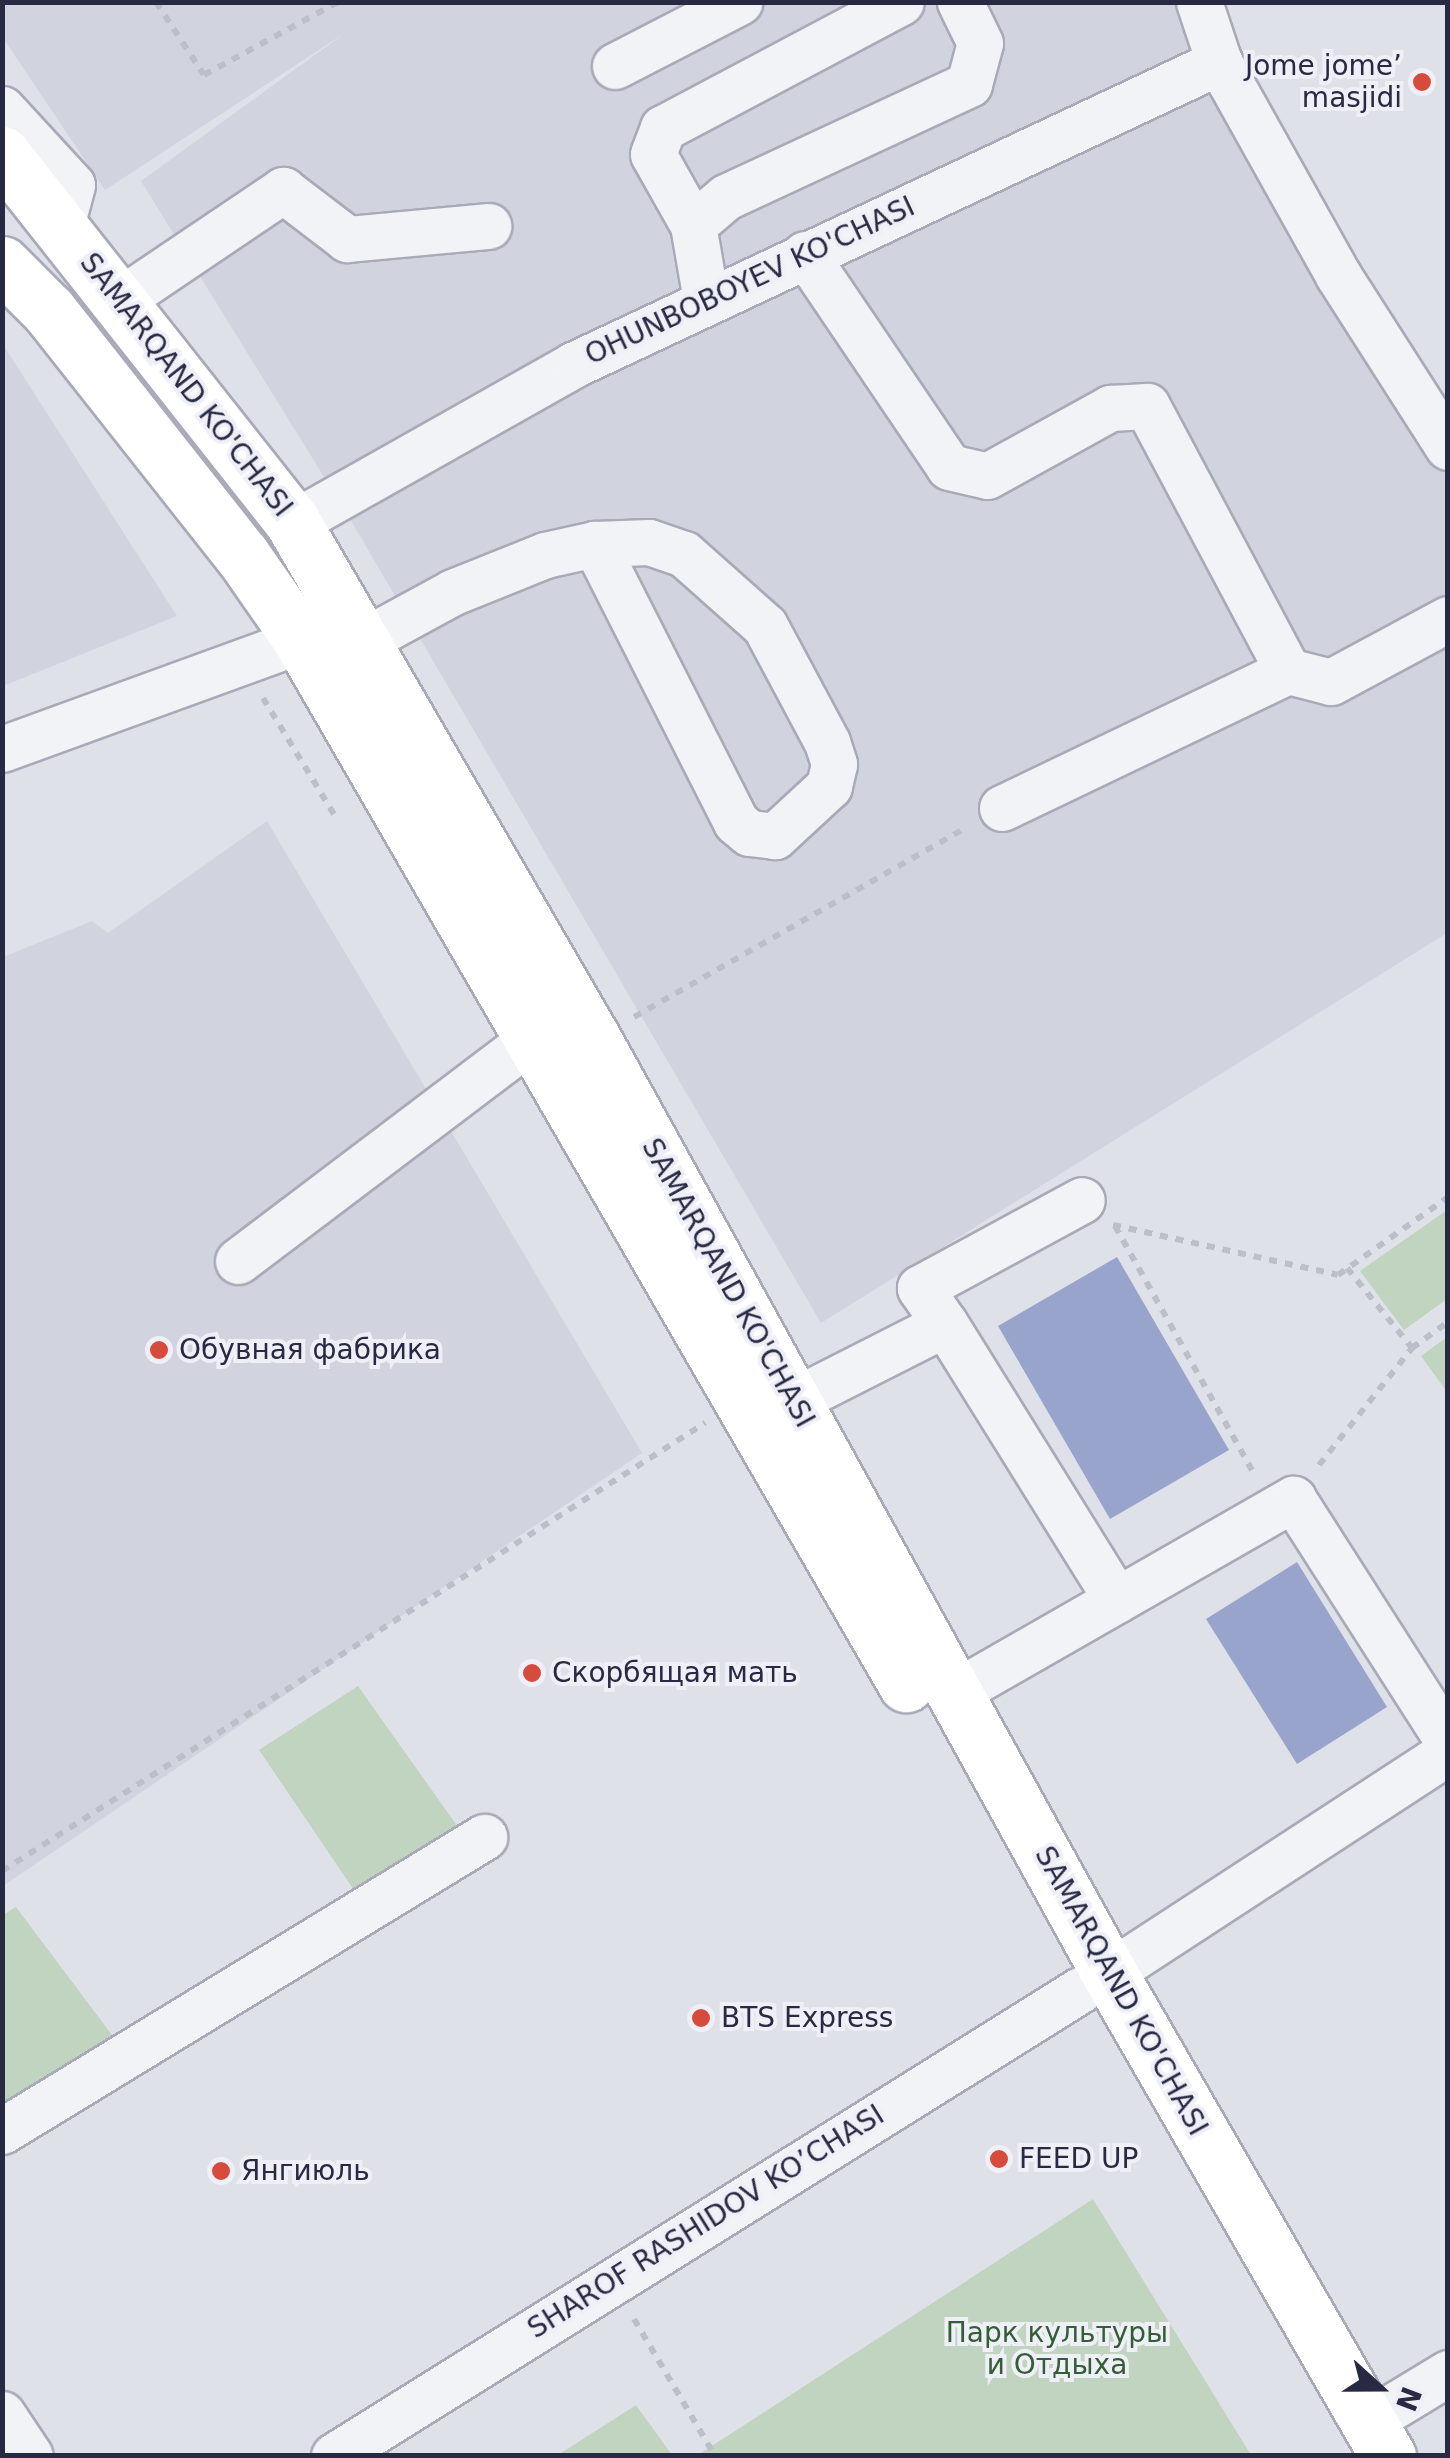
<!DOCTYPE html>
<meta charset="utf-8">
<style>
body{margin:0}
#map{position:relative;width:1450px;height:2458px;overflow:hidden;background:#dfe1e9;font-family:"DejaVu Sans",sans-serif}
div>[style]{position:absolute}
.built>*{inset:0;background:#d1d3df}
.green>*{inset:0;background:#c0d4c0}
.water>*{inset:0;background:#98a4cc}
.path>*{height:6px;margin-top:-3px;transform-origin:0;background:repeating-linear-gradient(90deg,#bdbfc8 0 8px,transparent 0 16px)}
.roads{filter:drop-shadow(2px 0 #a8aab7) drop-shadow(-2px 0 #a8aab7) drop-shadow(0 2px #a8aab7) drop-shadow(0 -2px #a8aab7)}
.minor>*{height:45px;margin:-22.5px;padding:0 22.5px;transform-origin:22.5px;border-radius:22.5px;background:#f2f3f7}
.major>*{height:55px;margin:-27.5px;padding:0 27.5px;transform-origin:27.5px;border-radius:27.5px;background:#fff}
.dots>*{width:28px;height:28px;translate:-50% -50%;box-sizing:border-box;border:5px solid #eff0f7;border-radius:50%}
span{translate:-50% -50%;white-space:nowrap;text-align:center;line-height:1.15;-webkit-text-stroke:8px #eff0f7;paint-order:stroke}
.poi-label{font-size:28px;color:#272a42}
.right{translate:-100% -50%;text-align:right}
.left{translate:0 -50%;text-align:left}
.street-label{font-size:28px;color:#272a42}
.park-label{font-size:28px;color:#335e36}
.frame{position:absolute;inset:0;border:5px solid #272a42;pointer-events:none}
.north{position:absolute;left:1330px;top:2338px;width:100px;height:100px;-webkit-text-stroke:8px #eff0f7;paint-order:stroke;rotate:111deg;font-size:28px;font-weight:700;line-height:40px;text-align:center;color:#272a42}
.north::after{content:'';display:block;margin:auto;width:35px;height:45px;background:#272a42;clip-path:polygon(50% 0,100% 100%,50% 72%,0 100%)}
</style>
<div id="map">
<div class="built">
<div style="clip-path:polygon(2px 3px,1200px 3px,1447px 478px,1447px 933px,821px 1323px,350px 519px,141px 181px,345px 33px,105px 190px,3px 38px)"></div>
<div style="clip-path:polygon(2px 343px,177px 616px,3px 686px,2px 686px)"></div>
<div style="clip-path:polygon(267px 821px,642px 1453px,3px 1886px,3px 957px,92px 921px,108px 933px)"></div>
</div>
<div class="green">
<div style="clip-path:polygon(1447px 1210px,1447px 1299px,1404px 1330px,1360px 1271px)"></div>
<div style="clip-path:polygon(1447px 1337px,1447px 1392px,1421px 1356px)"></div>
<div style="clip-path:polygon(358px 1686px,460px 1830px,356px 1893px,259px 1750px)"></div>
<div style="clip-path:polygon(16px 1907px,121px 2047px,3px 2122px,3px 1915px)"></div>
<div style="clip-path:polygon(1093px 2199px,1251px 2455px,698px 2455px)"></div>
<div style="clip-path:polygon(636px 2405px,672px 2455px,558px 2455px)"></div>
</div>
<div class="water">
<div style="clip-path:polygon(1117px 1257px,1229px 1450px,1110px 1519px,998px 1326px)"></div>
<div style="clip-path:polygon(1297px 1562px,1387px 1707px,1297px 1764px,1206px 1619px)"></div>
</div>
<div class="path">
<div style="left:156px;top:2px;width:87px;rotate:56.7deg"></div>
<div style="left:204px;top:75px;width:153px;rotate:-28.6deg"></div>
<div style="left:263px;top:698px;width:144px;rotate:58.6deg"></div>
<div style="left:634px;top:1017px;width:382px;rotate:-29.7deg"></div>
<div style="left:1113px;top:1225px;width:230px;rotate:12.5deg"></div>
<div style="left:1338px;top:1275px;width:135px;rotate:-35.3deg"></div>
<div style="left:1115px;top:1226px;width:282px;rotate:60.7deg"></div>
<div style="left:1347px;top:1268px;width:103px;rotate:50.9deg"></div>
<div style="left:1319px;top:1465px;width:149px;rotate:-51.5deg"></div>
<div style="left:1412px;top:1348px;width:44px;rotate:-35.8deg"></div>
<div style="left:2px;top:1871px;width:834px;rotate:-32.51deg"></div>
<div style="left:634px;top:2319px;width:159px;rotate:59.4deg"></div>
</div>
<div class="roads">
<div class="minor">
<div style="left:1219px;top:62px;width:244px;rotate:60.8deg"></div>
<div style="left:1338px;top:275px;width:204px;rotate:57.4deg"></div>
<div style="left:615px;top:66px;width:140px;rotate:-27.3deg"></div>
<div style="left:2px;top:109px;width:103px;rotate:47.4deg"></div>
<div style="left:72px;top:185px;width:42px;rotate:105deg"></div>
<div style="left:693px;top:225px;width:81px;rotate:-119.4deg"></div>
<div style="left:653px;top:154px;width:28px;rotate:-69deg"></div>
<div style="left:663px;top:128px;width:269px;rotate:-27.9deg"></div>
<div style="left:805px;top:254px;width:257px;rotate:55.9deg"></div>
<div style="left:949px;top:467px;width:39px;rotate:13deg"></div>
<div style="left:987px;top:476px;width:141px;rotate:-28.9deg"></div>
<div style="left:1110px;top:408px;width:37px;rotate:-3deg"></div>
<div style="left:1147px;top:406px;width:300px;rotate:62deg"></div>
<div style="left:120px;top:300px;width:197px;rotate:-34deg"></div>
<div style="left:283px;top:190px;width:81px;rotate:37.4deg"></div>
<div style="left:347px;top:239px;width:142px;rotate:-5.3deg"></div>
<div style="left:706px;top:300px;width:76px;rotate:-99.8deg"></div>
<div style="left:693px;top:225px;width:43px;rotate:-40.3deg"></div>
<div style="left:726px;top:197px;width:268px;rotate:-24.9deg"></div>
<div style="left:969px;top:84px;width:42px;rotate:-75deg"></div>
<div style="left:980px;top:43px;width:46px;rotate:-116deg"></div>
<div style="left:293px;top:523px;width:322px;rotate:-29.4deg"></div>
<div style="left:573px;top:365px;width:714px;rotate:-25.13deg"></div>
<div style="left:1219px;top:62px;width:63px;rotate:-108.4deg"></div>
<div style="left:363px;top:641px;width:102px;rotate:-28.6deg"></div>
<div style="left:453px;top:592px;width:99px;rotate:-21.9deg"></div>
<div style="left:545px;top:555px;width:51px;rotate:-12.4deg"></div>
<div style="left:595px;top:544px;width:54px;rotate:-2.1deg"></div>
<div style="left:649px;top:542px;width:37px;rotate:19deg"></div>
<div style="left:684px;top:554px;width:108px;rotate:41.6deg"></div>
<div style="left:765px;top:626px;width:132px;rotate:61.9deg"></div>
<div style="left:827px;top:742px;width:23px;rotate:72deg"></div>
<div style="left:834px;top:764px;width:23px;rotate:103deg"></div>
<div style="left:829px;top:786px;width:74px;rotate:137.2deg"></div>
<div style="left:775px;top:836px;width:26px;rotate:-173deg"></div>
<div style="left:749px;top:833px;width:17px;rotate:-140deg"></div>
<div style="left:736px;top:822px;width:312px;rotate:-116.9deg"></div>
<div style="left:2px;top:749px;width:318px;rotate:-20deg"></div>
<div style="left:1002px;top:808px;width:317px;rotate:-25.6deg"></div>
<div style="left:1288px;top:671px;width:44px;rotate:14.3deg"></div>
<div style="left:1331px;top:682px;width:133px;rotate:-28.3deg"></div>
<div style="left:238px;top:1261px;width:373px;rotate:-37.1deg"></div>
<div style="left:945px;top:1324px;width:44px;rotate:-124.8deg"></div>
<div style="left:920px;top:1288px;width:184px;rotate:-28.5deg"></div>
<div style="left:793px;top:1401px;width:170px;rotate:-26.9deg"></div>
<div style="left:945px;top:1324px;width:325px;rotate:58.1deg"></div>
<div style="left:954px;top:1693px;width:391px;rotate:-29.8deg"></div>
<div style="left:1293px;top:1499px;width:287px;rotate:57.4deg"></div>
<div style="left:1109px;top:1973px;width:405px;rotate:-33.1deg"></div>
<div style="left:2px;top:2131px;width:565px;rotate:-31.38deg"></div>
<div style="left:2px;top:2414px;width:50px;rotate:56.3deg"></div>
<div style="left:1367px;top:2422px;width:95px;rotate:-31.2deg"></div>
<div style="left:334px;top:2456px;width:880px;rotate:-31.99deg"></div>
</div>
<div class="major">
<div style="left:2px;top:154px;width:470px;rotate:51.7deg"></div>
<div style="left:293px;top:523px;width:597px;rotate:59.83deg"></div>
<div style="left:593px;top:1039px;width:1067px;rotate:61.08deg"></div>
<div style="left:1109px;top:1973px;width:558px;rotate:59.99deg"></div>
<div style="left:2px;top:264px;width:66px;rotate:45deg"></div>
<div style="left:49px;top:311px;width:311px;rotate:51.7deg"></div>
<div style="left:242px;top:555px;width:103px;rotate:55.2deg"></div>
<div style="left:301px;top:640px;width:1207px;rotate:59.91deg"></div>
</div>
</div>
<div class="dots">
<div style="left:1422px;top:82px;background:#d74b3c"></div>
<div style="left:159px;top:1350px;background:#d74b3c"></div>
<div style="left:532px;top:1673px;background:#d74b3c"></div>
<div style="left:701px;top:2018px;background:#d74b3c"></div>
<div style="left:999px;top:2159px;background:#d74b3c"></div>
<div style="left:221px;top:2171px;background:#d74b3c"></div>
</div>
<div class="poi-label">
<span class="right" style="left:1402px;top:82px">Jome jome’<br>masjidi</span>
<span class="left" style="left:179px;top:1350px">Обувная фабрика</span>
<span class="left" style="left:552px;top:1673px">Скорбящая мать</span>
<span class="left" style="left:721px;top:2018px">BTS Express</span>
<span class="left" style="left:1019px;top:2159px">FEED UP</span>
<span class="left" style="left:241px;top:2171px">Янгиюль</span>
</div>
<div class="street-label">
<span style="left:750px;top:281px;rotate:-25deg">OHUNBOBOYEV KO'CHASI</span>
<span style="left:186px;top:385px;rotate:52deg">SAMARQAND KO'CHASI</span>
<span style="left:728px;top:1283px;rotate:61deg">SAMARQAND KO'CHASI</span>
<span style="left:1121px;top:1991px;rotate:61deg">SAMARQAND KO'CHASI</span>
<span style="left:706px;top:2222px;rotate:-32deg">SHAROF RASHIDOV KO’CHASI</span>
</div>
<div class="park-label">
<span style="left:1057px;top:2349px">Парк культуры<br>и Отдыха</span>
</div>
<div class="frame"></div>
<div class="north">N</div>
</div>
